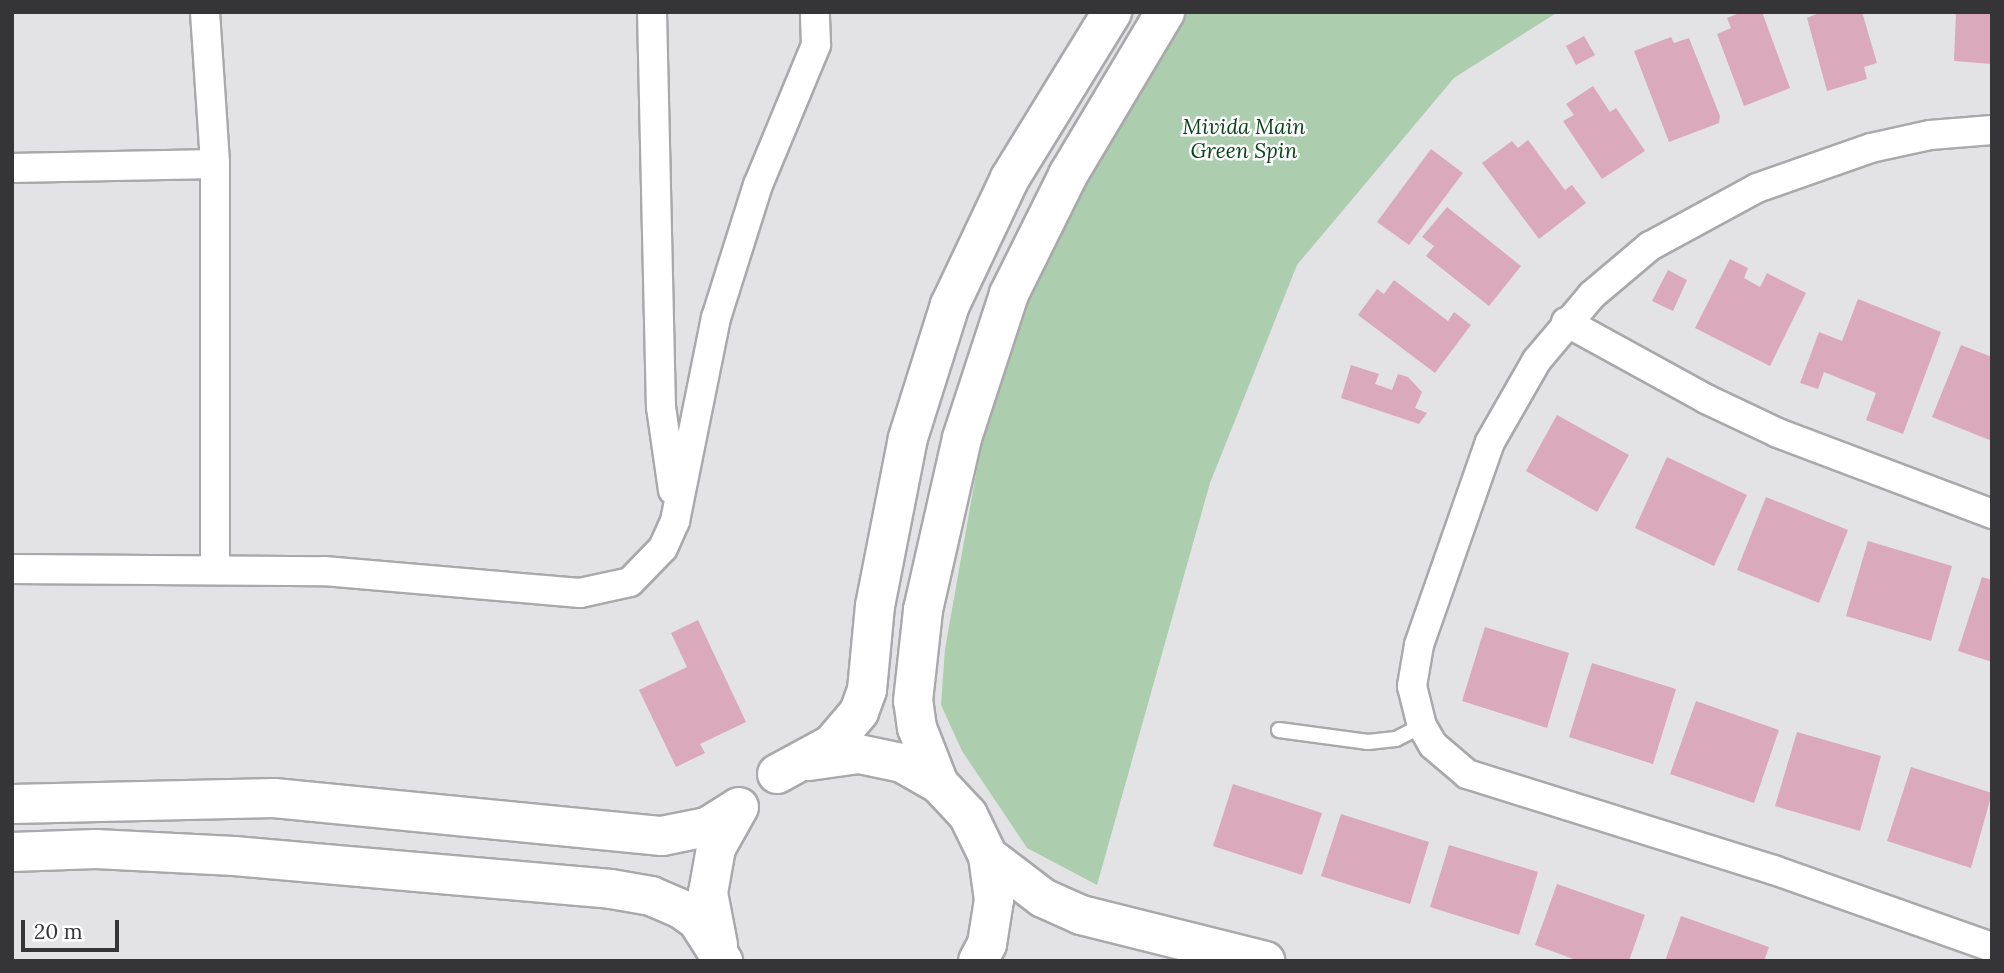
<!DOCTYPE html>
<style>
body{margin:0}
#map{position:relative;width:2004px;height:973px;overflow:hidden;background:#e3e3e6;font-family:Lora,serif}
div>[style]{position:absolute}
.green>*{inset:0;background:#adcdaf}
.building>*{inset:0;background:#dba9bc}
.roads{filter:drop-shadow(2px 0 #a9a9ac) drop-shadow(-2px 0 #a9a9ac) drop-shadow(0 2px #a9a9ac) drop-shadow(0 -2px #a9a9ac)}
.lane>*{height:14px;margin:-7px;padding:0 7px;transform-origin:7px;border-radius:7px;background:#fff}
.street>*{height:28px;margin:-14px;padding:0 14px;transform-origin:14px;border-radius:14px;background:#fff}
.secondary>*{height:38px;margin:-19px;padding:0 19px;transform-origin:19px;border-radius:19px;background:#fff}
span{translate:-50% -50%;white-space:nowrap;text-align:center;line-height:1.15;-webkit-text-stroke:5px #fff;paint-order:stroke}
.park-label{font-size:21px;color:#084317;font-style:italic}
.frame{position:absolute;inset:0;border:14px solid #353537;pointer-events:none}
.scale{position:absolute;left:21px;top:920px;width:98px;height:32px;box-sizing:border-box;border:4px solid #353537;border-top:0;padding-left:9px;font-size:21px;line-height:24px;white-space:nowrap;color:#353537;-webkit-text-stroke:5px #fff;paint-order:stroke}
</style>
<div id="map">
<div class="green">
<div style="clip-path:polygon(1179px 12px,1558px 12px,1454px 78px,1297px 265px,1210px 483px,1097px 885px,1027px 848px,962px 751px,941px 705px,945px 649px,991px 389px,1102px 135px)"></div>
</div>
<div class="building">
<div style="clip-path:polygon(1742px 12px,1762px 12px,1790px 88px,1744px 106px,1717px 34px,1731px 28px,1727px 18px)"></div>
<div style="clip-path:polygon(1821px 12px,1862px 12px,1877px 63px,1864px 67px,1867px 79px,1827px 91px,1807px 18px)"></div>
<div style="clip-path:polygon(1956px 12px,1992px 12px,1992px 64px,1954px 61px)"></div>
<div style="clip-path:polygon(1584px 36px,1595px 55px,1576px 65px,1566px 46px)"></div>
<div style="clip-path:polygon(1671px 37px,1674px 43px,1689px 38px,1720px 116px,1719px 123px,1669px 142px,1634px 51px)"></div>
<div style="clip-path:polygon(1593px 86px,1610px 112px,1616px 108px,1645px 151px,1602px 179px,1563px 121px,1574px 115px,1566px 104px)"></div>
<div style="clip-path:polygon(1528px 140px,1565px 190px,1572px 185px,1586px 203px,1539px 239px,1482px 163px,1512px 141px,1518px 148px)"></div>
<div style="clip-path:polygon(1431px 149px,1463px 173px,1409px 245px,1377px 222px)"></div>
<div style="clip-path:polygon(1447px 207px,1521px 266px,1489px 306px,1426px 256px,1434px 246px,1422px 237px)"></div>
<div style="clip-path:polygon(1730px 259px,1748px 268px,1744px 278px,1760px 287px,1767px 273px,1806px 293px,1770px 366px,1695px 328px)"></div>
<div style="clip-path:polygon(1668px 270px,1687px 280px,1673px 311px,1652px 301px)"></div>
<div style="clip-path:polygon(1394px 280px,1448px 321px,1454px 312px,1471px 325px,1435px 373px,1358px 315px,1377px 289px,1384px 294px)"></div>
<div style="clip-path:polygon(1858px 299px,1941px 332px,1903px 434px,1866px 420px,1876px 393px,1824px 372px,1818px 389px,1800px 383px,1819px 332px,1842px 341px)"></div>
<div style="clip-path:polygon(1961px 345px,1992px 357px,1992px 441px,1932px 417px)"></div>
<div style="clip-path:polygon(1351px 365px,1379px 374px,1375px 384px,1392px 390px,1398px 374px,1408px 377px,1422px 392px,1415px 408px,1427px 413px,1419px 424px,1341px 398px)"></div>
<div style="clip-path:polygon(1557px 415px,1629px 455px,1597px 512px,1526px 471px)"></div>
<div style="clip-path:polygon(1667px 457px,1747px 495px,1714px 566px,1635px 528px)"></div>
<div style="clip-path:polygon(1766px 497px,1848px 530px,1819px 603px,1737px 570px)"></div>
<div style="clip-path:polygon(1868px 541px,1952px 566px,1931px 641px,1846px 616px)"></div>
<div style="clip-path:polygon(1982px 577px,1992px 580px,1992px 662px,1958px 651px)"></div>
<div style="clip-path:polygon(698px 620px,746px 722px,700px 744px,705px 753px,676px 767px,639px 690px,687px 667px,671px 633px)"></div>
<div style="clip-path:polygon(1485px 627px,1569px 653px,1547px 728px,1462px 701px)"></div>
<div style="clip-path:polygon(1592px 663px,1676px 689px,1653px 764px,1569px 737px)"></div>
<div style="clip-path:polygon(1696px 701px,1779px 730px,1754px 803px,1670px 774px)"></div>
<div style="clip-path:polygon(1797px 732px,1881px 756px,1860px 831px,1775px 806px)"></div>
<div style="clip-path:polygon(1911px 767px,1992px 793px,1971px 868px,1887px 841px)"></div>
<div style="clip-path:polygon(1233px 784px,1322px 813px,1302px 875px,1213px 846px)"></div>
<div style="clip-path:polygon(1341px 814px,1429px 842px,1410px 904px,1321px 876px)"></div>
<div style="clip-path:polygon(1449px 845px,1538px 872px,1519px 935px,1430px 907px)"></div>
<div style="clip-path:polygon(1557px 884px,1645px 915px,1629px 961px,1579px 961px,1535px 945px)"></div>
<div style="clip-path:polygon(1681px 916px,1769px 947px,1764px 961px,1665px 961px)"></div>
</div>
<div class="roads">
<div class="lane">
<div style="left:1279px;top:730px;width:90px;rotate:7.7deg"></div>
<div style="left:1368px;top:742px;width:28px;rotate:-6deg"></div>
<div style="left:1396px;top:739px;width:29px;rotate:-27deg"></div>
</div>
<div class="street">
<div style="left:205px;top:12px;width:152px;rotate:86.2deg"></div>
<div style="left:215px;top:164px;width:406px;rotate:90deg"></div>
<div style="left:652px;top:12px;width:395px;rotate:88.7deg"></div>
<div style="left:661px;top:407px;width:84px;rotate:81.8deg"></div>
<div style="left:1992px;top:130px;width:62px;rotate:175.4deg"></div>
<div style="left:1930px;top:135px;width:60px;rotate:167.6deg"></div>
<div style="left:1871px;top:148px;width:121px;rotate:160.7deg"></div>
<div style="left:1757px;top:188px;width:122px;rotate:151.5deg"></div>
<div style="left:1650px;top:246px;width:76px;rotate:139.8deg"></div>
<div style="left:1592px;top:295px;width:85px;rotate:130.2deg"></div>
<div style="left:1537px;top:360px;width:95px;rotate:119.8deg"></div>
<div style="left:1490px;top:442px;width:215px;rotate:109.3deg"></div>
<div style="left:1419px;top:645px;width:42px;rotate:99.7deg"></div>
<div style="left:1412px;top:686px;width:41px;rotate:76deg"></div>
<div style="left:1422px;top:726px;width:22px;rotate:60deg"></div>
<div style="left:1433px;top:745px;width:45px;rotate:40.5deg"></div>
<div style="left:1467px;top:774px;width:322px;rotate:17.4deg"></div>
<div style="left:1774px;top:870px;width:231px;rotate:19.5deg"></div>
<div style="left:12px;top:168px;width:203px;rotate:-1.1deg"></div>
<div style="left:1566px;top:322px;width:160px;rotate:28.8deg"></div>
<div style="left:1706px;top:399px;width:80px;rotate:25.3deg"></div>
<div style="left:1778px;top:433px;width:229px;rotate:20.7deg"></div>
<div style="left:12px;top:569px;width:312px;rotate:0.4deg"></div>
<div style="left:324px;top:571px;width:257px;rotate:4.9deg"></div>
<div style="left:580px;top:593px;width:51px;rotate:-12.4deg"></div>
<div style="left:630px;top:582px;width:47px;rotate:-45.9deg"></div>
<div style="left:663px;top:548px;width:30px;rotate:-66deg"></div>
<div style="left:675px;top:521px;width:207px;rotate:-78.6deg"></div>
<div style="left:716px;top:318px;width:139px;rotate:-72.5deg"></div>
<div style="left:758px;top:185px;width:152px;rotate:-67.5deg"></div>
<div style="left:816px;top:45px;width:33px;rotate:-92deg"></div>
</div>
<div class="secondary">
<div style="left:809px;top:761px;width:50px;rotate:-8deg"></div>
<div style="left:859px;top:754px;width:44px;rotate:11.8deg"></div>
<div style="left:902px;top:763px;width:43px;rotate:29.6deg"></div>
<div style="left:777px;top:774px;width:63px;rotate:-28.6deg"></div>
<div style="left:832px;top:744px;width:42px;rotate:-49.8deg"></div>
<div style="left:859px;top:712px;width:23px;rotate:-70deg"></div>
<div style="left:867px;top:690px;width:84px;rotate:-84.6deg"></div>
<div style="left:875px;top:606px;width:171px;rotate:-78.9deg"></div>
<div style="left:908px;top:438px;width:139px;rotate:-72.5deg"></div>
<div style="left:950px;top:305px;width:140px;rotate:-64.7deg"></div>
<div style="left:1010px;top:178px;width:195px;rotate:-58.4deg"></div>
<div style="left:12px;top:804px;width:262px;rotate:-1.3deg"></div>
<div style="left:274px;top:798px;width:390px;rotate:5.6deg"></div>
<div style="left:662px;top:836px;width:46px;rotate:-11.3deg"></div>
<div style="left:707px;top:827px;width:36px;rotate:-32deg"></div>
<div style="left:12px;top:852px;width:84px;rotate:-2deg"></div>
<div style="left:96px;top:849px;width:138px;rotate:2.9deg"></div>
<div style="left:234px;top:856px;width:378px;rotate:5deg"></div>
<div style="left:611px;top:889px;width:41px;rotate:9.9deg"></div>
<div style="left:651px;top:896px;width:33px;rotate:23deg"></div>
<div style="left:681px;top:909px;width:19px;rotate:35deg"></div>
<div style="left:697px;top:920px;width:49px;rotate:57.6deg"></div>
<div style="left:988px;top:856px;width:69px;rotate:37.4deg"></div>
<div style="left:1043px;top:898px;width:42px;rotate:24.1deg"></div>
<div style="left:1081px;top:915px;width:190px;rotate:14deg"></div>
<div style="left:718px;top:945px;width:53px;rotate:-100.9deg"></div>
<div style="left:708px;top:893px;width:46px;rotate:-79.9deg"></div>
<div style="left:716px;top:848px;width:47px;rotate:-60.7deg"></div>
<div style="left:978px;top:961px;width:19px;rotate:-62deg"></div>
<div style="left:987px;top:944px;width:45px;rotate:-81deg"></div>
<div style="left:994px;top:900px;width:44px;rotate:-97.8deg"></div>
<div style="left:988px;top:856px;width:46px;rotate:-116deg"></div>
<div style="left:968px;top:815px;width:42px;rotate:-133.1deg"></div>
<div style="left:939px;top:784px;width:60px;rotate:-111.4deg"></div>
<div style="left:917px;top:728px;width:27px;rotate:-98deg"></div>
<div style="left:913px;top:701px;width:92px;rotate:-83.7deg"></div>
<div style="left:923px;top:610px;width:176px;rotate:-77.2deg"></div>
<div style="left:962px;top:438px;width:151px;rotate:-71.9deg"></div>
<div style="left:1009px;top:294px;width:133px;rotate:-63.6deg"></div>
<div style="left:1068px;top:175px;width:190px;rotate:-59.2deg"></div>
</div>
</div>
<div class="park-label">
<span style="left:1244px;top:139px">Mivida Main<br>Green Spin</span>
</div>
<div class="frame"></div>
<div class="scale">20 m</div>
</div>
